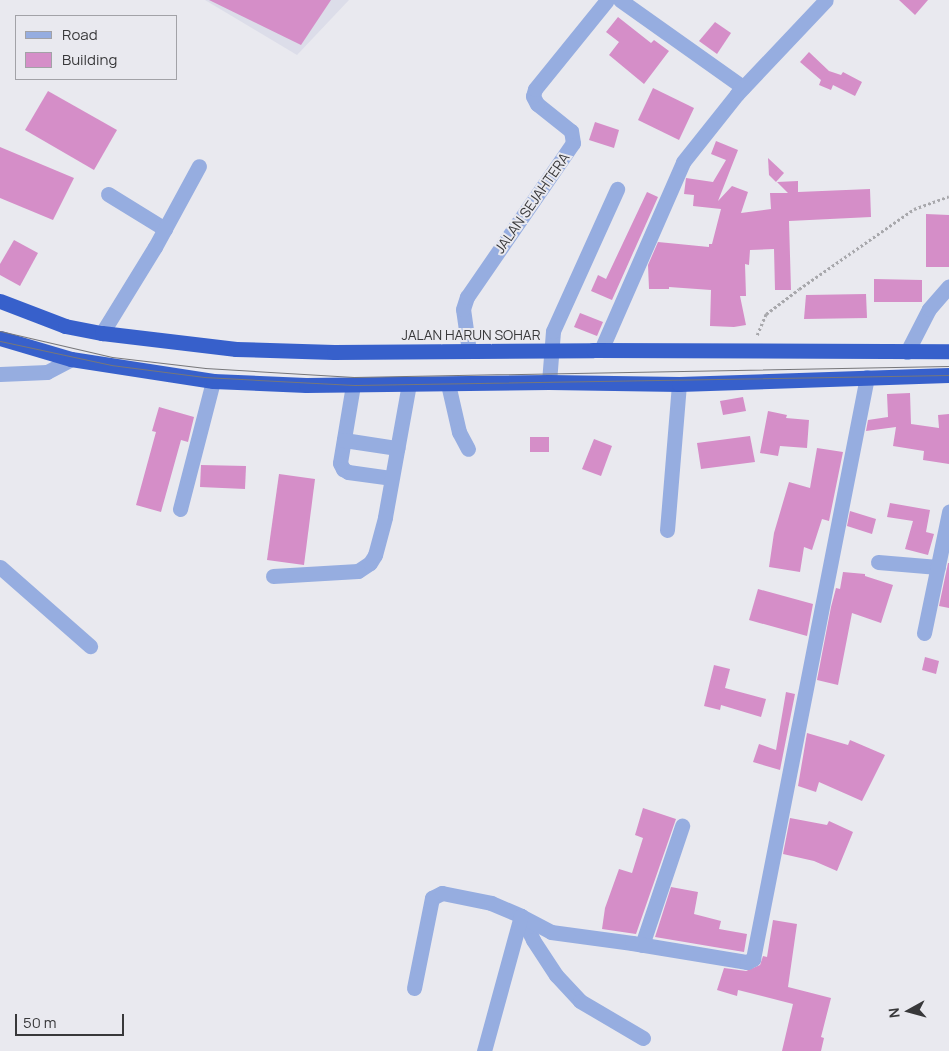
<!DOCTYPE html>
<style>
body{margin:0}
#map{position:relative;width:949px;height:1051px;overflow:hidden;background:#e9e9ef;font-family:Manrope,sans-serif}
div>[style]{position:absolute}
.built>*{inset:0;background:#dcdde9}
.building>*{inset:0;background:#d58ec8}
.path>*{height:2.5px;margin-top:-1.25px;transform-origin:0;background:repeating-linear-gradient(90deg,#a8a8ac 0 2.5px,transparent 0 5px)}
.minor>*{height:15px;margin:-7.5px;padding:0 7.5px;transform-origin:7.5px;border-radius:7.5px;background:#96ade0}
.highway>*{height:15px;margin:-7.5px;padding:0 7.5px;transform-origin:7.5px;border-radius:7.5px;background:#3760cb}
.tram>*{height:1px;margin:-0.5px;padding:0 0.5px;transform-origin:0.5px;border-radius:0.5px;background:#77777a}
span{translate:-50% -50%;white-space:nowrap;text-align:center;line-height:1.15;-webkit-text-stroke:4px #e9e9ef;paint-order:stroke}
.street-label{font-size:14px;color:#38383a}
.legend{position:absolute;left:15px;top:15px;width:162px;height:65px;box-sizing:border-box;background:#e9e9ef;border:1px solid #a2a2a7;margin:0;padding:6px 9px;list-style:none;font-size:15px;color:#38383a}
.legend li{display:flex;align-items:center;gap:10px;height:25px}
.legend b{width:25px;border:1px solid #a2a2a7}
.north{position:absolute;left:884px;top:986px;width:50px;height:50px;-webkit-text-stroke:4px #e9e9ef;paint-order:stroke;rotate:263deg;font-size:14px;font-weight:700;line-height:20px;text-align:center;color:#38383a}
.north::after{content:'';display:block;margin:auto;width:18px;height:22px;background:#38383a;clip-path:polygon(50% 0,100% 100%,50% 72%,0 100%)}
.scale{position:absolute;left:15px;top:1014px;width:109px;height:22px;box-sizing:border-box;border:2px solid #38383a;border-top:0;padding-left:6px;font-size:15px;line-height:18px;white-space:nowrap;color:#38383a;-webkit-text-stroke:4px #e9e9ef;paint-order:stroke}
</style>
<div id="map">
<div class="built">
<div style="clip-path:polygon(205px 0,349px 0,297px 55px)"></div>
</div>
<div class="building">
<div style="clip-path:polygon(209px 0,331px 0,301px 45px)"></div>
<div style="clip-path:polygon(899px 0,928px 0,915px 15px)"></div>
<div style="clip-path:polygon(618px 17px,651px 43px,654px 40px,669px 51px,644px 84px,609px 55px,619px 42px,606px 32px)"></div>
<div style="clip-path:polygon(715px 22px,731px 33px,717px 54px,699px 41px)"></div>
<div style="clip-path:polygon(809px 52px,829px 71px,841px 75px,843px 72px,862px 82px,855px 96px,833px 85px,831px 90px,819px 85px,821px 80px,800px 62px)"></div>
<div style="clip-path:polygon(653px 88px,694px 108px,679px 140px,638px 120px)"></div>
<div style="clip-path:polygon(48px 91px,117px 130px,94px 170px,25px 130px)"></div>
<div style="clip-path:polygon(595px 122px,619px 130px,614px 148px,589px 140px)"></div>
<div style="clip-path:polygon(716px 141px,738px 150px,718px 201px,732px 186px,748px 192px,741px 213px,771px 209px,770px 193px,788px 193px,777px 182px,798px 181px,798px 192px,870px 189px,871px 217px,789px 221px,791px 290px,775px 290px,774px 249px,750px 250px,749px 265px,745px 264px,746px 296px,740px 296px,746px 325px,734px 327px,710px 326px,711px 290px,669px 287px,669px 289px,649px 289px,648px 265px,658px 242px,709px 247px,709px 244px,712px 244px,721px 209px,693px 206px,694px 195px,684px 194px,686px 178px,713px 182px,726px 160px,711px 154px)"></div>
<div style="clip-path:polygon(0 147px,74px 178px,53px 220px,0 198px)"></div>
<div style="clip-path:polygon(768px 158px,784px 173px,776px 182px,769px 175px)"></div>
<div style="clip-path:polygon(647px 192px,658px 197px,612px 300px,591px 291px,598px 275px,606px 279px)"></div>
<div style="clip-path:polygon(926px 214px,949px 215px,949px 267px,926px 267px)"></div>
<div style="clip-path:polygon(14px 240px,38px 253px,20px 286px,0 275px,0 264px)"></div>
<div style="clip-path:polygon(874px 279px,922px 280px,922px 302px,874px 302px)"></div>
<div style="clip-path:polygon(866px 294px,867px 318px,804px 319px,806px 295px)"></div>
<div style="clip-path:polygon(580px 313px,603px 322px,597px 336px,574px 327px)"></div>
<div style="clip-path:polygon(910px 393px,911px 424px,939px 428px,938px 415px,949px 414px,949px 464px,923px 460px,924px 451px,893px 446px,896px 427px,866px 431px,868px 420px,888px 417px,887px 394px)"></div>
<div style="clip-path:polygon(743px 397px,746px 411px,723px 415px,720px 401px)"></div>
<div style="clip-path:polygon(159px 407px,194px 417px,188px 442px,181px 440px,161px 512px,136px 505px,156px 432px,152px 431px)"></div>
<div style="clip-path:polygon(768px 411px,787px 415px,786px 418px,809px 420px,807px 448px,780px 446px,778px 456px,760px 453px)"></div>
<div style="clip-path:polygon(750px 436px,755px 462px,701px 469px,697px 443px)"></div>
<div style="clip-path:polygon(530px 437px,549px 437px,549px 452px,530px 452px)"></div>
<div style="clip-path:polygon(594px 439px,612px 446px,601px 476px,582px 469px)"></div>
<div style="clip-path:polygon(817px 448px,843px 452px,829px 521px,822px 519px,812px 550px,804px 547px,800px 572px,769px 567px,774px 533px,789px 482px,810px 488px)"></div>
<div style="clip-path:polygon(201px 465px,246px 466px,245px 489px,200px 487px)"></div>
<div style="clip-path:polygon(279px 474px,315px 479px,304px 565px,267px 560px)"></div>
<div style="clip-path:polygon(890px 503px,930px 510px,926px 532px,934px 534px,928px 555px,905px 549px,913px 521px,887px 517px)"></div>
<div style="clip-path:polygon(850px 511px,876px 519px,872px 534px,847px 526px)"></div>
<div style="clip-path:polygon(948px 563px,949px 563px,949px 608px,939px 606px)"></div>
<div style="clip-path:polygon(843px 572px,865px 574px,865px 576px,893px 585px,881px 623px,852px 613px,838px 685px,817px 680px,831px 607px,836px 588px,840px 589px)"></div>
<div style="clip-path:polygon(758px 589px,813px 604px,807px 636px,749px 620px)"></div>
<div style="clip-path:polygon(925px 657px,939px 661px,936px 674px,922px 670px)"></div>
<div style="clip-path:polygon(714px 665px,730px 669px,725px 688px,766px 699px,761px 717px,721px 705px,720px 710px,704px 706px)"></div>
<div style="clip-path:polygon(786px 692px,795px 694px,780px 770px,753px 762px,759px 744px,776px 750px)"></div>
<div style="clip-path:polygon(807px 733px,848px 745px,850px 740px,885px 755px,862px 801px,819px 782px,816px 792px,798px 786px)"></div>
<div style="clip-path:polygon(643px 808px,676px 819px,636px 934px,602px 929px,605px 908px,619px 869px,632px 873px,643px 838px,635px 835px)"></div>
<div style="clip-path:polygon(790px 818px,827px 825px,829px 821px,853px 832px,837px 871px,814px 861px,783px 854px)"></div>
<div style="clip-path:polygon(671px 887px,698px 892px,694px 914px,721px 921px,719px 929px,747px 934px,744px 952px,655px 937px)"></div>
<div style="clip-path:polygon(773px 920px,797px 924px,788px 987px,831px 998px,821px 1037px,824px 1038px,821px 1051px,782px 1051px,793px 1004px,738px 990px,737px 996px,717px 990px,724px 968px,746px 971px,760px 965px,763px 956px,767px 957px)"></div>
</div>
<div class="path">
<div style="left:757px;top:335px;width:23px;rotate:-67deg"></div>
<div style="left:766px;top:314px;width:41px;rotate:-37.1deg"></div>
<div style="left:799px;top:289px;width:140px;rotate:-34.8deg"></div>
<div style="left:914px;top:209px;width:37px;rotate:-20deg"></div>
</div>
<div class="minor">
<div style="left:620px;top:0;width:151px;rotate:35.3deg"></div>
<div style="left:108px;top:194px;width:67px;rotate:31.6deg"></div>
<div style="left:102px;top:333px;width:101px;rotate:-58.4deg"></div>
<div style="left:155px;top:247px;width:92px;rotate:-61.5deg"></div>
<div style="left:601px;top:350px;width:205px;rotate:-66.4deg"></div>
<div style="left:683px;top:162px;width:87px;rotate:-51.5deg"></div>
<div style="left:737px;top:94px;width:129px;rotate:-46.6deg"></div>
<div style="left:469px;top:351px;width:42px;rotate:-98.1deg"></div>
<div style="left:463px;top:309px;width:13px;rotate:-72deg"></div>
<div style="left:467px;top:297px;width:187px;rotate:-55.5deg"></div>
<div style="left:573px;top:143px;width:12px;rotate:-99deg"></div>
<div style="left:571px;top:131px;width:43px;rotate:-141.5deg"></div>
<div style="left:537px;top:104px;width:9px;rotate:-117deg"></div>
<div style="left:533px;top:96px;width:7px;rotate:-74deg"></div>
<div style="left:535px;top:89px;width:114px;rotate:-51deg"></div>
<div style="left:907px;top:352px;width:48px;rotate:-62.9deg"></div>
<div style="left:929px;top:309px;width:30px;rotate:-49deg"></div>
<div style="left:0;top:374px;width:47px;rotate:-2.4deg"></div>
<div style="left:47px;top:372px;width:27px;rotate:-28deg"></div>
<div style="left:549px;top:382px;width:51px;rotate:-85.5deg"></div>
<div style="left:553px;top:331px;width:156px;rotate:-65.7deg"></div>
<div style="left:448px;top:384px;width:49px;rotate:77.1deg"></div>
<div style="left:459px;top:432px;width:19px;rotate:62deg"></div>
<div style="left:353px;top:385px;width:79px;rotate:99.5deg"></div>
<div style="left:340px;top:463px;width:7px;rotate:63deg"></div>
<div style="left:343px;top:469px;width:6px;rotate:31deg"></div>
<div style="left:348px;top:472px;width:43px;rotate:7.9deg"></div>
<div style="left:344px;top:440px;width:54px;rotate:8.6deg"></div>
<div style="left:180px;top:509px;width:132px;rotate:-75.5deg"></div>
<div style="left:667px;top:530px;width:146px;rotate:-85.3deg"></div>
<div style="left:878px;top:562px;width:60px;rotate:4.8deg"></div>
<div style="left:0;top:567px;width:120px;rotate:41.3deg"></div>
<div style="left:273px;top:576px;width:85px;rotate:-3.4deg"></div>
<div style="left:358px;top:571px;width:14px;rotate:-34deg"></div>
<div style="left:370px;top:563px;width:9px;rotate:-58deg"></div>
<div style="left:375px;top:555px;width:39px;rotate:-75deg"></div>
<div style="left:385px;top:517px;width:135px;rotate:-79.8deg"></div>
<div style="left:924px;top:633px;width:124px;rotate:-78.3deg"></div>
<div style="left:521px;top:916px;width:27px;rotate:63deg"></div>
<div style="left:533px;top:940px;width:42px;rotate:56.7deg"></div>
<div style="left:556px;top:975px;width:35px;rotate:47deg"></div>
<div style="left:580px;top:1001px;width:73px;rotate:30.4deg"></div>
<div style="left:642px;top:945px;width:126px;rotate:-71.4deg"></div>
<div style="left:414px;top:988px;width:92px;rotate:-78.7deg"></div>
<div style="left:432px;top:898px;width:11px;rotate:-27deg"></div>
<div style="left:442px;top:893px;width:50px;rotate:11.5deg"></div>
<div style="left:491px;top:903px;width:33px;rotate:23deg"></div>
<div style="left:521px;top:916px;width:34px;rotate:28deg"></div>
<div style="left:551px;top:932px;width:82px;rotate:7.7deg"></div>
<div style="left:632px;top:943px;width:117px;rotate:9.4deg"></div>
<div style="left:747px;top:962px;width:7px;rotate:-27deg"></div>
<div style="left:753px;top:959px;width:593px;rotate:-78.92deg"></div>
<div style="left:484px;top:1051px;width:140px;rotate:-74.7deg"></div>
</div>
<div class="highway">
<div style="left:0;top:301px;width:70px;rotate:21deg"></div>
<div style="left:65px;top:326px;width:38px;rotate:11deg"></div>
<div style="left:102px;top:333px;width:135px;rotate:6.8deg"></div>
<div style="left:236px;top:349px;width:98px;rotate:1.8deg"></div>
<div style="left:334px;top:352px;width:259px;rotate:-0.4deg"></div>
<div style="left:593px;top:350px;width:356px;rotate:0.2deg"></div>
<div style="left:0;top:338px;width:74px;rotate:16.5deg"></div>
<div style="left:71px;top:359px;width:144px;rotate:8.8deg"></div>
<div style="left:213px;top:381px;width:93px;rotate:2.5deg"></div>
<div style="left:306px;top:385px;width:243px;rotate:-0.7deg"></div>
<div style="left:549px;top:382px;width:130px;rotate:0.9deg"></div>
<div style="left:679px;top:384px;width:270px;rotate:-1.9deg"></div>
</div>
<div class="tram">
<div style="left:0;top:331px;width:115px;rotate:13.1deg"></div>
<div style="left:112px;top:357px;width:94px;rotate:6.7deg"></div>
<div style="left:205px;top:368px;width:149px;rotate:3.5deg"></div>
<div style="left:354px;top:377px;width:595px;rotate:-1.06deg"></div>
<div style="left:0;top:341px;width:114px;rotate:12.2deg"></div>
<div style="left:111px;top:365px;width:94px;rotate:7.4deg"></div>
<div style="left:204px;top:377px;width:150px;rotate:3.1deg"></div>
<div style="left:354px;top:385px;width:595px;rotate:-0.96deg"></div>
</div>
<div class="street-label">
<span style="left:532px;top:203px;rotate:-55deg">JALAN SEJAHTERA</span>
<span style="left:471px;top:335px">JALAN HARUN SOHAR</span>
</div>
<ul class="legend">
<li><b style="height:6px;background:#96ade0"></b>Road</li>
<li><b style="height:14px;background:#d58ec8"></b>Building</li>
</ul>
<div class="north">N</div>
<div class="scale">50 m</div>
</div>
